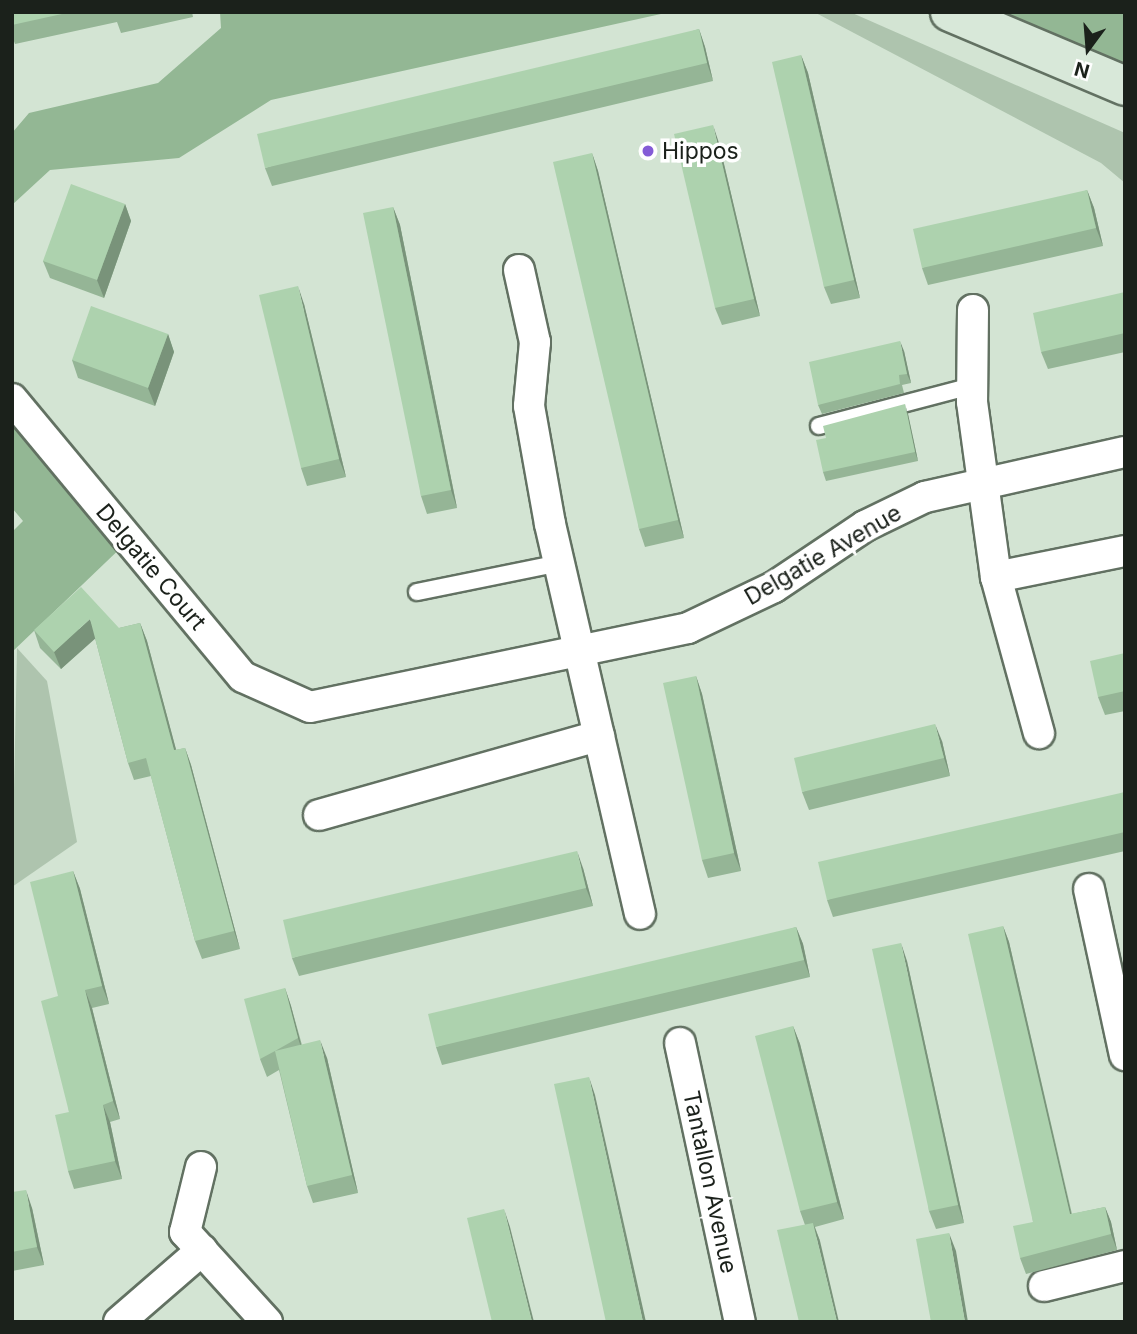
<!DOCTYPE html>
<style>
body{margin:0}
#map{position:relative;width:1137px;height:1334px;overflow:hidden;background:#d3e4d3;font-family:Inter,sans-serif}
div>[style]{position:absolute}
.green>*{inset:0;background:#aec4ae}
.forest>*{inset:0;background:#93b794}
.roads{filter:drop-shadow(2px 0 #627162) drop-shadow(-2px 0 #627162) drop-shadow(0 2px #627162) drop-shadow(0 -2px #627162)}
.lane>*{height:16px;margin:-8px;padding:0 8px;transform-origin:8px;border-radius:8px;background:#fff}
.street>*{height:30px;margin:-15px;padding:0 15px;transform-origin:15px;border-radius:15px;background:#fff}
.secondary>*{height:38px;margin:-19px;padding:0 19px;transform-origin:19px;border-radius:19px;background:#d8e8d9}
.wall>*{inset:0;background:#95b596}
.shaded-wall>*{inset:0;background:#79937a}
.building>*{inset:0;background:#add2ae}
.dots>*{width:19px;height:19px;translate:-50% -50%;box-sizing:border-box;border:4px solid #fff;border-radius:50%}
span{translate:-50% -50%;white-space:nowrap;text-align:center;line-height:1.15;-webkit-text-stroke:7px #fff;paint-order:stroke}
.poi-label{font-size:23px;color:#1b211b}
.left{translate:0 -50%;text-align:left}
.street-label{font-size:23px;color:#1b211b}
.frame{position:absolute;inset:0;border:14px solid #1b211b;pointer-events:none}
.north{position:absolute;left:1053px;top:14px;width:70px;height:70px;-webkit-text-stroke:5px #fff;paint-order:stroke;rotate:196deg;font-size:19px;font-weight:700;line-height:28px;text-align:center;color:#1b211b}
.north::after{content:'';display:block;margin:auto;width:24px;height:32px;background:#1b211b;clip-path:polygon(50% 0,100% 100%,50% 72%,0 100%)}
</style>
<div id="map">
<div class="green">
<div style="clip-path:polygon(814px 12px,850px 12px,1125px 133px,1125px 183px,1101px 163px)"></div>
<div style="clip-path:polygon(17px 648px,47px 681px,77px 842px,12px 887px)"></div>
</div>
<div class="forest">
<div style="clip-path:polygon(220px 12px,670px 12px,271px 100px,179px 158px,50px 170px,12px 205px,12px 133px,29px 113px,158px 83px,221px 28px)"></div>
<div style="clip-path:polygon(989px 12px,1125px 12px,1125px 73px)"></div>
<div style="clip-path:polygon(12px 399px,129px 540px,12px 652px,12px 532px,23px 521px,12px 508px)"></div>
</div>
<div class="roads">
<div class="lane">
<div style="left:819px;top:426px;width:158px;rotate:-14.7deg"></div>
<div style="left:417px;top:592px;width:146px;rotate:-11.5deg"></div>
</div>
<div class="street">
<div style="left:519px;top:270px;width:74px;rotate:77.5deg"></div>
<div style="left:535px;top:342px;width:64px;rotate:95.4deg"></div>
<div style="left:529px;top:406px;width:120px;rotate:79.9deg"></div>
<div style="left:550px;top:524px;width:400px;rotate:77deg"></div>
<div style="left:973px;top:310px;width:92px;rotate:90.6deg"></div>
<div style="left:972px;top:402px;width:177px;rotate:82.2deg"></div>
<div style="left:996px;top:577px;width:162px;rotate:74.6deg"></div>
<div style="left:12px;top:399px;width:361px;rotate:50.3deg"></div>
<div style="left:243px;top:677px;width:73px;rotate:24.1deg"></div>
<div style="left:310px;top:707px;width:386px;rotate:-11.8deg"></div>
<div style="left:688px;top:628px;width:95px;rotate:-25.5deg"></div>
<div style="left:774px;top:587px;width:110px;rotate:-33.8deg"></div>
<div style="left:865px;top:526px;width:67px;rotate:-25.8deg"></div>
<div style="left:925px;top:497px;width:205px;rotate:-12.7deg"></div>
<div style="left:996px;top:577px;width:132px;rotate:-11.4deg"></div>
<div style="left:319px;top:815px;width:291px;rotate:-15.8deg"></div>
<div style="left:1089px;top:889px;width:170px;rotate:77.8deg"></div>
<div style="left:680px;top:1043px;width:285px;rotate:77.9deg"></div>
<div style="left:201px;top:1167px;width:67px;rotate:103.8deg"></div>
<div style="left:185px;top:1232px;width:122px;rotate:47.7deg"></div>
<div style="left:1044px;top:1286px;width:83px;rotate:-13.9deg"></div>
<div style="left:119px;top:1322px;width:110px;rotate:-40.9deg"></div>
</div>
<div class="secondary">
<div style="left:950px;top:12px;width:190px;rotate:22.9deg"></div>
</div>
</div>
<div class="wall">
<div style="clip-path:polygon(12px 12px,192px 12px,193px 17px,121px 33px,117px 22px,15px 44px,12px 36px)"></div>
<div style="clip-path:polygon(699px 29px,705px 47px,713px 81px,272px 186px,265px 168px)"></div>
<div style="clip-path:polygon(801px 55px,808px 73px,860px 298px,831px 304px,824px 287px)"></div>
<div style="clip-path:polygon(719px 143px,760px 316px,722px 325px,715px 308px)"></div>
<div style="clip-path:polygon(592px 153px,598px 171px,684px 538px,645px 547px,639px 529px)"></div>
<div style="clip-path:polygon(1087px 190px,1094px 208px,1103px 246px,928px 285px,922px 268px)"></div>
<div style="clip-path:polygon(125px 204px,131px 221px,104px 298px,50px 278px,43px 261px)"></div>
<div style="clip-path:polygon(393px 207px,400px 225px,457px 508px,427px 514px,421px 496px)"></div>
<div style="clip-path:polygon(1125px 292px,1125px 352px,1048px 369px,1041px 352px)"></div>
<div style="clip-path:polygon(304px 304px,346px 477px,307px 486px,301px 468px)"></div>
<div style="clip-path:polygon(168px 334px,174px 352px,155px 406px,78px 378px,72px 360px)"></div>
<div style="clip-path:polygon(904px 351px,911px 383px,902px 385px,904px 393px,822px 414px,818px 405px)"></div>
<div style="clip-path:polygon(908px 414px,918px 461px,826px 481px,823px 472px,826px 438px)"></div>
<div style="clip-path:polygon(140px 623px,147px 641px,176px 750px,185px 748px,191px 765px,240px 949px,202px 959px,195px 941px,151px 776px,134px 780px,128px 763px,95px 638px,61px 669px,40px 648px,34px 630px,119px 628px)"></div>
<div style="clip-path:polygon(1125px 653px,1125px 711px,1105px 715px,1098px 697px)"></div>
<div style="clip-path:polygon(696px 676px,702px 694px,741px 871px,708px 878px,702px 860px)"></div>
<div style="clip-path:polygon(942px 741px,950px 776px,809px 810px,802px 792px)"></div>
<div style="clip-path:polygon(1125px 792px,1125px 851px,833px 917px,827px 900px)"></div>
<div style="clip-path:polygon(583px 868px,593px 906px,299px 976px,292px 958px)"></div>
<div style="clip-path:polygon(73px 871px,80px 889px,109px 1004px,92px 1008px,120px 1119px,110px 1122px,122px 1179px,74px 1189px,68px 1171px,69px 1112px,58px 996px)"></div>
<div style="clip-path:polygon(1003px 926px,1009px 942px,1072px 1214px,1105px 1207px,1111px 1222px,1117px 1250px,1026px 1274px,1020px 1258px,1033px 1222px)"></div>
<div style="clip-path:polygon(796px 927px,803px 944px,810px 977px,442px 1065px,436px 1047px)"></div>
<div style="clip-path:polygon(907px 961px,964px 1223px,936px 1229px,929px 1211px)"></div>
<div style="clip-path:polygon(285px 988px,291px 1006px,302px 1045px,327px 1058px,358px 1193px,313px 1203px,307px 1186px,279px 1070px,267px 1077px,260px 1059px)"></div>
<div style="clip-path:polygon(793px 1026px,800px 1044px,844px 1219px,815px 1227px,820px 1241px,805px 1225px,800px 1211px)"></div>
<div style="clip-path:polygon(12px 1192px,32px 1208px,44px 1265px,12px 1271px)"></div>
</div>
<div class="shaded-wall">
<div style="clip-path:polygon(699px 29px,705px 47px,713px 81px,707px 63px)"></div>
<div style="clip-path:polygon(801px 55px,808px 73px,860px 298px,854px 280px)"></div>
<div style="clip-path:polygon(713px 125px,719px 143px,760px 316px,754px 299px)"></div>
<div style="clip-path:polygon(592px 153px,598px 171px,684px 538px,678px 520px)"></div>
<div style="clip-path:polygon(1087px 190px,1094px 208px,1103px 246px,1096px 228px)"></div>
<div style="clip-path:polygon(125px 204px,131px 221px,104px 298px,97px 280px)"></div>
<div style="clip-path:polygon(393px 207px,400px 225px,457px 508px,451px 490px)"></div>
<div style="clip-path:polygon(298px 286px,304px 304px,346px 477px,339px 459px)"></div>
<div style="clip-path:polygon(168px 334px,174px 352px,155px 406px,148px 388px)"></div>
<div style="clip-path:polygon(900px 341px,904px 351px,911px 383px,907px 374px)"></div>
<div style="clip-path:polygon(905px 404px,908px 414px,918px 461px,915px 452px)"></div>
<div style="clip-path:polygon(90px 619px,97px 637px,61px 669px,54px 652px)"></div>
<div style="clip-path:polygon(140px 623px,147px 641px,181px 768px,174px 750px)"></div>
<div style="clip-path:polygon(696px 676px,702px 694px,741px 871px,734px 853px)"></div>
<div style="clip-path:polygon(935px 724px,942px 741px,950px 776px,944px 758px)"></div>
<div style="clip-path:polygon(185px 748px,191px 765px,240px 949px,234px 931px)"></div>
<div style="clip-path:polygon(577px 851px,583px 868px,593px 906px,586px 888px)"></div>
<div style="clip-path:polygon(73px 871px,80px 889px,109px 1004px,102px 986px)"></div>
<div style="clip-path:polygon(1003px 926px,1009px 942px,1075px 1230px,1070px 1214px)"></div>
<div style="clip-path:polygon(796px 927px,803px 944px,810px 977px,804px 960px)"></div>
<div style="clip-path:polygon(901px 943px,907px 961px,964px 1223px,958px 1205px)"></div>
<div style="clip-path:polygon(285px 988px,291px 1006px,304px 1056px,298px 1038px)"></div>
<div style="clip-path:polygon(85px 990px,92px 1008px,120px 1119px,113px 1101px)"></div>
<div style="clip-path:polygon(793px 1026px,800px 1044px,844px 1219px,837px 1202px)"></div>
<div style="clip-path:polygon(320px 1040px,327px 1058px,358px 1193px,352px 1175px)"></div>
<div style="clip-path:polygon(589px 1077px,595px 1095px,646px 1322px,643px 1322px)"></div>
<div style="clip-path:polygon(103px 1105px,110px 1122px,122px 1179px,115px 1161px)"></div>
<div style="clip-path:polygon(26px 1190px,32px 1208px,44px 1265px,37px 1247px)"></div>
<div style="clip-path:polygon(1105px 1207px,1111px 1222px,1117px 1250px,1111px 1234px)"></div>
<div style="clip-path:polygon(504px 1209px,510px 1227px,534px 1322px,532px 1322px)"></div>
<div style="clip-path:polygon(813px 1223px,820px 1241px,839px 1322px,837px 1322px)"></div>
<div style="clip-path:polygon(949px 1233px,956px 1251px,968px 1322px,965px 1322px)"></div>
</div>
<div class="building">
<div style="clip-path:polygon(12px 12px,71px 12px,12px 25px)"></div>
<div style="clip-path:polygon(699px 29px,707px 63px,265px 168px,257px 134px)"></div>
<div style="clip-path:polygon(801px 55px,854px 280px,824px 287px,772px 62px)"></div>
<div style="clip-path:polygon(713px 125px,754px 299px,715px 308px,674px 134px)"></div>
<div style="clip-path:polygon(592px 153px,678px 520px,639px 529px,553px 162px)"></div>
<div style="clip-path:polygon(71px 184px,125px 204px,97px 280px,43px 261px)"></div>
<div style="clip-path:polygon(1087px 190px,1096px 228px,922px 268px,913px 229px)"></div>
<div style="clip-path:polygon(393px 207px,451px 490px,421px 496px,363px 213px)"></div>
<div style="clip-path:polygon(298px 286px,339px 459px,301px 468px,259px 295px)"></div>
<div style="clip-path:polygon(1125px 292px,1125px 333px,1041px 352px,1033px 313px)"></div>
<div style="clip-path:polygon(91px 306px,168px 334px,148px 388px,72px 360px)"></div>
<div style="clip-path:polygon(900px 341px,907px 374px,899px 375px,900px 384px,818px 405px,809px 362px)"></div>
<div style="clip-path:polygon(905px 404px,915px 452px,823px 472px,816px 440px,826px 438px,823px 426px)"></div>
<div style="clip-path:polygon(81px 587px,119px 628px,140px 623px,174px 750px,185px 748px,234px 931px,195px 941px,146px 758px,128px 763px,90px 619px,54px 652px,34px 630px)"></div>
<div style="clip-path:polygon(1125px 653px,1125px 691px,1098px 697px,1090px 661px)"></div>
<div style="clip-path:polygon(696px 676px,734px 853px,702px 860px,663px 683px)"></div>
<div style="clip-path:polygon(935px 724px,944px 758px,802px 792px,794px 758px)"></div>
<div style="clip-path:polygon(1125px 792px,1125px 832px,827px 900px,818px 862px)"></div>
<div style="clip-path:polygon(577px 851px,586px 888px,292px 958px,283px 920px)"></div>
<div style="clip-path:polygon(73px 871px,102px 986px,85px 990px,113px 1101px,103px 1105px,115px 1161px,68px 1171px,55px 1115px,69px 1112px,41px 1001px,58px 996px,30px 882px)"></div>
<div style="clip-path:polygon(1003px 926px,1070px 1214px,1105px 1207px,1111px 1234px,1020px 1258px,1013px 1226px,1033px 1222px,968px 934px)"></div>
<div style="clip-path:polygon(796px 927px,804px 960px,436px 1047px,428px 1014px)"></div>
<div style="clip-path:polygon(901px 943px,958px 1205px,929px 1211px,872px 949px)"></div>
<div style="clip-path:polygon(285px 988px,298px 1038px,275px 1051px,320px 1040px,352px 1175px,307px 1186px,275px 1051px,260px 1059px,244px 999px)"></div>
<div style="clip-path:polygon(793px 1026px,837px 1202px,800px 1211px,755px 1036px)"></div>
<div style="clip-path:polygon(589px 1077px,643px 1322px,606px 1322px,554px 1084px)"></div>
<div style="clip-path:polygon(26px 1190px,37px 1247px,12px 1252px,12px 1192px)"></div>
<div style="clip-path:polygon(504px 1209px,532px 1322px,492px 1322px,467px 1218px)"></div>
<div style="clip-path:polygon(813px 1223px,837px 1322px,799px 1322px,777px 1230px)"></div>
<div style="clip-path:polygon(949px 1233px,965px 1322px,931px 1322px,916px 1239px)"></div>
</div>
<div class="dots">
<div style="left:648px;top:151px;background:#845cd6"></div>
</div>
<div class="poi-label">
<span class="left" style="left:662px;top:151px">Hippos</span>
</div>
<div class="street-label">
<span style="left:823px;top:555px;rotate:-30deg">Delgatie Avenue</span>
<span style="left:151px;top:567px;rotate:50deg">Delgatie Court</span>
<span style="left:710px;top:1182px;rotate:78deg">Tantallon Avenue</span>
</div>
<div class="frame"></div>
<div class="north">N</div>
</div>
